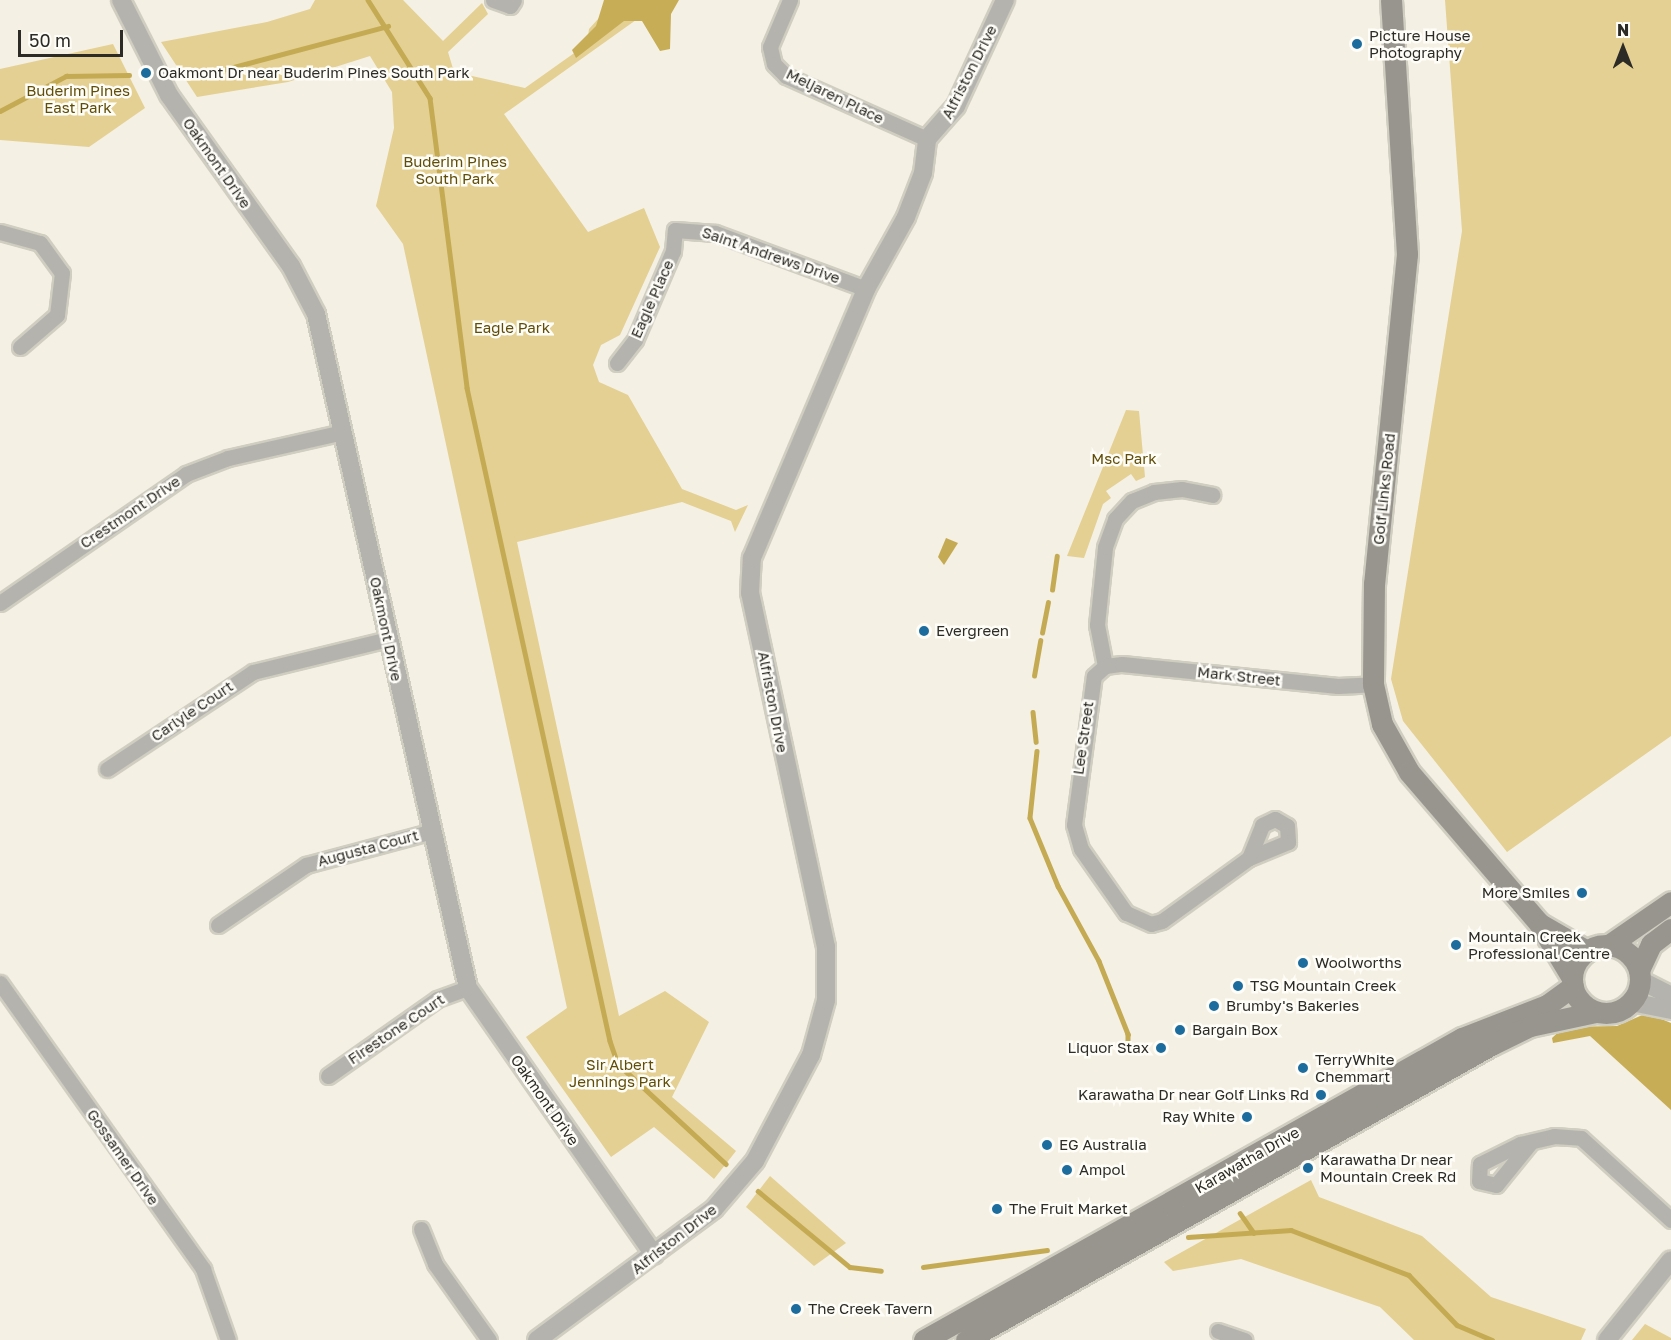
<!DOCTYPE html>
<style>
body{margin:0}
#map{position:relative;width:1671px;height:1340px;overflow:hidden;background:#f4f0e3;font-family:"Golos Text",sans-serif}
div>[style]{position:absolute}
.green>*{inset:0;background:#e4d093}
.forest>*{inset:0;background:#c8ad57}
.water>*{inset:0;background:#c5aa54}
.stream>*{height:4.5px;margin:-2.25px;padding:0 2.25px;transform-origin:2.25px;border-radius:2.25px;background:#c5aa54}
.roads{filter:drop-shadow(2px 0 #d0cdc1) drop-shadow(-2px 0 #d0cdc1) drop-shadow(0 2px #d0cdc1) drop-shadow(0 -2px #d0cdc1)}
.minor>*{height:15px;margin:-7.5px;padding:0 7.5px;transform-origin:7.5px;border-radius:7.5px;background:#b5b3ae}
.tertiary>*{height:18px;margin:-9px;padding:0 9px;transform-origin:9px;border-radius:9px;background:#b5b3ae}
.secondary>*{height:21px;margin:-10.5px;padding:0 10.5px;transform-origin:10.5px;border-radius:10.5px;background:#98958e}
.secondary>.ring{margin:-10.5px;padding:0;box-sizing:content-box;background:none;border:21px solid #98958e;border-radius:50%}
.dots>*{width:16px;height:16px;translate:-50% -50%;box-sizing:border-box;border:3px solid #fffdf8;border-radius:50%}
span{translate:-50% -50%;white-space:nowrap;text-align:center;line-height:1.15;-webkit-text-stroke:5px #fffdf8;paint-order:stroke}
.poi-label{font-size:15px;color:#2c2b26}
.left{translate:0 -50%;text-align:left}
.right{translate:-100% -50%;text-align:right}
.street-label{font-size:15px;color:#2c2b26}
.park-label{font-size:15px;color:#604d07}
.north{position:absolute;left:1593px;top:18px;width:60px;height:60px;-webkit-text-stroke:4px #fffdf8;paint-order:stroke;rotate:0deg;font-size:16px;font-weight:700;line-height:24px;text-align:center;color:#2c2b26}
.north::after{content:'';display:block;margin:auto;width:21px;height:27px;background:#2c2b26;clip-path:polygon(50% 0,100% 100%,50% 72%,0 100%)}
.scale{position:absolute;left:18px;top:30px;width:105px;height:27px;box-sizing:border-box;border:3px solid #2c2b26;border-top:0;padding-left:8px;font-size:18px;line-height:21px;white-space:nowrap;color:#2c2b26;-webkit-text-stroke:4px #fffdf8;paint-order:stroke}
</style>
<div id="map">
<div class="green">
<div style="clip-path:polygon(315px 0,403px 0,443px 41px,482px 3px,488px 14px,448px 52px,454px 72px,525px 88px,587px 44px,589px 29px,608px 8px,607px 0,664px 0,504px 114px,588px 232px,644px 208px,660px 247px,620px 335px,601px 345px,593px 365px,599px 382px,628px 395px,682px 489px,736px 510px,748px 505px,735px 532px,731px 521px,682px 502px,517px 542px,619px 1016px,665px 991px,709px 1022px,672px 1097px,736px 1151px,714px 1179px,654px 1127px,611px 1157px,526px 1037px,567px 1008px,403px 244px,376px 206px,394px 128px,392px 92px,370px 56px,288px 82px,197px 97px,161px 42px,267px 22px,310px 9px)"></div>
<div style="clip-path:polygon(1445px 0,1671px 0,1671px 736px,1507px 852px,1403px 721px,1391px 679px,1462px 231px)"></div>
<div style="clip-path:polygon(113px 44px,145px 108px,89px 147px,0 140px,0 69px)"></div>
<div style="clip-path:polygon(1126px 410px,1139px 411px,1145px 477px,1136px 481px,1131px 474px,1106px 491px,1111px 498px,1103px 504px,1084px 558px,1067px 556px)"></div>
<div style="clip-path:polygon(770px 1176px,846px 1243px,814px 1266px,746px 1207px)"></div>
<div style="clip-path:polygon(1311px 1180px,1319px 1197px,1422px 1236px,1491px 1297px,1586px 1329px,1581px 1340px,1414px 1340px,1380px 1307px,1241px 1259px,1173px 1271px,1164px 1262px)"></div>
<div style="clip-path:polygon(1645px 1324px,1671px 1338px,1671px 1340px,1632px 1340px)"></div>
</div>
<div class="forest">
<div style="clip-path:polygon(604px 0,679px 0,671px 14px,670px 49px,660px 51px,642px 21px,624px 21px,576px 58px,572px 50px,596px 26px)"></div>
<div style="clip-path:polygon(1647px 1013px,1671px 1023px,1671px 1110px,1590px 1036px,1553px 1043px,1552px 1038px,1564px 1027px,1617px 1026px)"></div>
</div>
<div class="water">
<div style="clip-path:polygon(946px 538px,958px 543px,944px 565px,938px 557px)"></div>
</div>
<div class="stream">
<div style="left:368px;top:0;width:116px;rotate:57.7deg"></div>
<div style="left:430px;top:98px;width:292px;rotate:82.7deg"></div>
<div style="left:467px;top:388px;width:668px;rotate:77.65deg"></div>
<div style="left:610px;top:1041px;width:24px;rotate:71deg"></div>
<div style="left:618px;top:1064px;width:147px;rotate:42.8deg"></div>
<div style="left:184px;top:73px;width:31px;rotate:-2deg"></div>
<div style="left:215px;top:72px;width:179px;rotate:-14.9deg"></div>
<div style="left:0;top:111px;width:75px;rotate:-27.9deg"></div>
<div style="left:66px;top:76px;width:63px;rotate:-0.9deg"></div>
<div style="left:1052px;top:590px;width:34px;rotate:-82deg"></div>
<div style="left:1042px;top:633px;width:31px;rotate:-79deg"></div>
<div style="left:1034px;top:676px;width:36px;rotate:-80deg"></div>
<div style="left:1033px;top:712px;width:30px;rotate:84deg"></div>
<div style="left:1037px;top:751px;width:67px;rotate:96deg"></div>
<div style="left:1030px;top:818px;width:74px;rotate:67.6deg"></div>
<div style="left:1058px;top:886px;width:85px;rotate:61.3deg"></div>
<div style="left:1099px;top:961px;width:79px;rotate:68.3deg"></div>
<div style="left:1128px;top:1034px;width:15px;rotate:90deg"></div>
<div style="left:758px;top:1191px;width:119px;rotate:39.6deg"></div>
<div style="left:850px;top:1267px;width:31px;rotate:7deg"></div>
<div style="left:1240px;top:1213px;width:24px;rotate:55deg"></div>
<div style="left:1188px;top:1237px;width:103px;rotate:-3.9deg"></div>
<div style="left:1291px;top:1230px;width:126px;rotate:20.9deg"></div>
<div style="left:1409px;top:1275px;width:69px;rotate:46.2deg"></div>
<div style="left:1457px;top:1325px;width:38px;rotate:23deg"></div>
<div style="left:923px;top:1267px;width:125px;rotate:-7.8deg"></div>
</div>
<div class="roads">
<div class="minor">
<div style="left:493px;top:0;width:18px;rotate:19deg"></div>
<div style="left:510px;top:6px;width:7px;rotate:-56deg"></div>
<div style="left:790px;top:0;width:51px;rotate:113.1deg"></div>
<div style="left:770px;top:47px;width:17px;rotate:77deg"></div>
<div style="left:774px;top:64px;width:17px;rotate:45deg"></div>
<div style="left:786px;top:76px;width:154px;rotate:24.1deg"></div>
<div style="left:0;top:232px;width:41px;rotate:15.4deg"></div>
<div style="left:40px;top:243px;width:37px;rotate:54deg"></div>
<div style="left:62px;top:273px;width:42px;rotate:96.8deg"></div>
<div style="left:57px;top:315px;width:49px;rotate:139.1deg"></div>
<div style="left:617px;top:363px;width:29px;rotate:-52deg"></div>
<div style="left:635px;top:340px;width:97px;rotate:-66.9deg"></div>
<div style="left:673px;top:251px;width:21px;rotate:-85deg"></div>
<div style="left:675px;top:230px;width:40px;rotate:4.3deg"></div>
<div style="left:715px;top:233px;width:161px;rotate:20.3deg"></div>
<div style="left:0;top:603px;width:226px;rotate:-34.7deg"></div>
<div style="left:186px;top:474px;width:45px;rotate:-20.9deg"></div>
<div style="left:228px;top:458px;width:118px;rotate:-12.7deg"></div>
<div style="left:1105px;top:666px;width:42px;rotate:-101deg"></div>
<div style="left:1097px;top:625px;width:78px;rotate:-84.1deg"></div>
<div style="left:1105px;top:547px;width:30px;rotate:-70deg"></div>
<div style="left:1115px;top:519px;width:25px;rotate:-47deg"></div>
<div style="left:1132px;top:501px;width:24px;rotate:-22deg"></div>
<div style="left:1154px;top:492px;width:28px;rotate:-6deg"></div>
<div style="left:1182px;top:489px;width:31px;rotate:11deg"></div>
<div style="left:107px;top:769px;width:175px;rotate:-33.6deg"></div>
<div style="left:253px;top:672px;width:139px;rotate:-13.7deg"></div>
<div style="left:1275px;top:819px;width:14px;rotate:30deg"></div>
<div style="left:1287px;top:826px;width:16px;rotate:86deg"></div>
<div style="left:1288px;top:842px;width:42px;rotate:157.7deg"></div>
<div style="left:1249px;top:858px;width:35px;rotate:-68deg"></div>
<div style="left:1262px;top:825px;width:14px;rotate:-25deg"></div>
<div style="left:1249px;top:858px;width:107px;rotate:144.1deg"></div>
<div style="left:1162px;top:921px;width:11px;rotate:165deg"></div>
<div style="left:1151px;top:924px;width:27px;rotate:-156deg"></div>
<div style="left:1126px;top:913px;width:78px;rotate:-125.1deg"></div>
<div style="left:1081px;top:849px;width:25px;rotate:-106deg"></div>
<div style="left:1074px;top:825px;width:150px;rotate:-82.4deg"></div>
<div style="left:1094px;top:676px;width:15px;rotate:-42deg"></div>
<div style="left:1105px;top:666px;width:17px;rotate:-7deg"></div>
<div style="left:1122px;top:664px;width:217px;rotate:5.8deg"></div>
<div style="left:1338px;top:686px;width:35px;rotate:-3deg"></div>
<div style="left:218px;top:925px;width:107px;rotate:-34.3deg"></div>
<div style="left:306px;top:865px;width:127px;rotate:-15deg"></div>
<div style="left:0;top:983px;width:351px;rotate:54.6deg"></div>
<div style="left:203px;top:1269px;width:75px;rotate:70.6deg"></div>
<div style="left:328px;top:1076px;width:133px;rotate:-35.2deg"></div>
<div style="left:437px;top:999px;width:33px;rotate:-20deg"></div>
<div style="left:1531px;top:1142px;width:55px;rotate:129.1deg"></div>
<div style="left:1496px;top:1185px;width:17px;rotate:-167deg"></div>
<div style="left:1479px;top:1181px;width:17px;rotate:-87deg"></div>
<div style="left:1480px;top:1164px;width:45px;rotate:-26.6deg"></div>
<div style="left:1520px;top:1144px;width:35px;rotate:-13deg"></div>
<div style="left:1554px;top:1136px;width:27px;rotate:4deg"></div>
<div style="left:1581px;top:1138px;width:122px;rotate:42.3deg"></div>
<div style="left:421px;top:1229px;width:38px;rotate:68deg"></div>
<div style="left:435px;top:1264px;width:93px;rotate:54.6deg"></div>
<div style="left:1218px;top:1331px;width:28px;rotate:19deg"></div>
</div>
<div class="tertiary">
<div style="left:121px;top:0;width:106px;rotate:63.2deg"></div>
<div style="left:169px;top:95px;width:210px;rotate:54.5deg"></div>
<div style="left:291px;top:266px;width:54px;rotate:62.5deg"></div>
<div style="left:316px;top:314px;width:691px;rotate:77.29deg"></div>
<div style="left:468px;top:988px;width:325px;rotate:55.1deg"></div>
<div style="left:1640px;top:980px;width:35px;rotate:27deg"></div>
<div style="left:1631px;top:1002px;width:41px;rotate:11.3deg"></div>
<div style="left:537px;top:1340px;width:220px;rotate:-36.5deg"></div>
<div style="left:714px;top:1209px;width:63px;rotate:-49.5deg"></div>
<div style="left:755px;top:1161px;width:120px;rotate:-62.2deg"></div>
<div style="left:811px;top:1055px;width:57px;rotate:-74.7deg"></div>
<div style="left:826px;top:1000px;width:53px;rotate:-90deg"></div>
<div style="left:826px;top:947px;width:362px;rotate:-102.1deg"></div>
<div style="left:750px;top:593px;width:35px;rotate:-87deg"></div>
<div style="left:752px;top:558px;width:292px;rotate:-67deg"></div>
<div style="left:866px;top:289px;width:82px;rotate:-60.9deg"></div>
<div style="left:906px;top:217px;width:47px;rotate:-68.9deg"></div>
<div style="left:923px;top:173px;width:34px;rotate:-83deg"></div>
<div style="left:927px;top:139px;width:44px;rotate:-48.7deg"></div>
<div style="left:956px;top:106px;width:117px;rotate:-65.2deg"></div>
<div style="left:1607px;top:1340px;width:102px;rotate:-51.3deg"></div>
</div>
<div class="secondary">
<div style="left:1391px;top:0;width:255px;rotate:86.4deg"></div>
<div style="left:1407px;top:254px;width:331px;rotate:95.7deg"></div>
<div style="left:1374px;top:583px;width:101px;rotate:90.6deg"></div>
<div style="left:1373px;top:684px;width:41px;rotate:77.3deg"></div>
<div style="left:1382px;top:724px;width:55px;rotate:60.6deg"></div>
<div style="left:1409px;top:772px;width:199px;rotate:49.3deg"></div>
<div style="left:1539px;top:923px;width:64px;rotate:59deg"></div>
<div style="left:1542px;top:925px;width:52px;rotate:30deg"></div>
<div style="left:1609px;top:945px;width:75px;rotate:-34.7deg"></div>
<div class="ring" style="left:1572px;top:945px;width:47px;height:47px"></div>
<div style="left:1639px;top:970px;width:29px;rotate:-65deg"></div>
<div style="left:1651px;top:944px;width:25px;rotate:-37deg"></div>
<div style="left:924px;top:1340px;width:617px;rotate:-29.31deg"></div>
<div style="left:1462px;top:1038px;width:91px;rotate:-21.2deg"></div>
<div style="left:1547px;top:1005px;width:32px;rotate:-36deg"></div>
<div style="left:966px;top:1340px;width:602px;rotate:-29.33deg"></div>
<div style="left:1491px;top:1045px;width:43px;rotate:-26deg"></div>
<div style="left:1530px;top:1026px;width:67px;rotate:-12deg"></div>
</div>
</div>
<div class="dots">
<div style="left:1357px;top:44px;background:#1d6c9e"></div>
<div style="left:146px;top:73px;background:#1d6c9e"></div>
<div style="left:924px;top:631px;background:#1d6c9e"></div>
<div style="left:1582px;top:893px;background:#1d6c9e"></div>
<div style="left:1456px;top:945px;background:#1d6c9e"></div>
<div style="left:1303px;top:963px;background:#1d6c9e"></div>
<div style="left:1238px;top:986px;background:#1d6c9e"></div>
<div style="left:1214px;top:1006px;background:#1d6c9e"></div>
<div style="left:1180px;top:1030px;background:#1d6c9e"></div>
<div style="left:1161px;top:1048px;background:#1d6c9e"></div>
<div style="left:1303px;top:1068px;background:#1d6c9e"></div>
<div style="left:1321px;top:1095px;background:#1d6c9e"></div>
<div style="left:1247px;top:1117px;background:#1d6c9e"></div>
<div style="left:1047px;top:1145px;background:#1d6c9e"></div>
<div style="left:1308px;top:1168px;background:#1d6c9e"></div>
<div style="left:1067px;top:1170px;background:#1d6c9e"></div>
<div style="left:997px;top:1209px;background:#1d6c9e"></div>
<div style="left:796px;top:1309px;background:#1d6c9e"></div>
</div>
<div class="poi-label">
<span class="left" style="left:1369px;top:44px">Picture House<br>Photography</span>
<span class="left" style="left:158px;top:73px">Oakmont Dr near Buderim Pines South Park</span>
<span class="left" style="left:936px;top:631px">Evergreen</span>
<span class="right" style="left:1570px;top:893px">More Smiles</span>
<span class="left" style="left:1468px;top:945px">Mountain Creek<br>Professional Centre</span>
<span class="left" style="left:1315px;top:963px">Woolworths</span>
<span class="left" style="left:1250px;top:986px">TSG Mountain Creek</span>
<span class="left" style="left:1226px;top:1006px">Brumby's Bakeries</span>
<span class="left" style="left:1192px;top:1030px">Bargain Box</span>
<span class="right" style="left:1149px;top:1048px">Liquor Stax</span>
<span class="left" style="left:1315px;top:1068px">TerryWhite<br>Chemmart</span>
<span class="right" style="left:1309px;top:1095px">Karawatha Dr near Golf Links Rd</span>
<span class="right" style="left:1235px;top:1117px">Ray White</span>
<span class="left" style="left:1059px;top:1145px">EG Australia</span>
<span class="left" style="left:1320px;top:1168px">Karawatha Dr near<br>Mountain Creek Rd</span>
<span class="left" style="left:1079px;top:1170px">Ampol</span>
<span class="left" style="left:1009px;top:1209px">The Fruit Market</span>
<span class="left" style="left:808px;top:1309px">The Creek Tavern</span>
</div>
<div class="street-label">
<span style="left:969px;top:72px;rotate:-63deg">Alfriston Drive</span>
<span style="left:835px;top:96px;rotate:26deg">Meljaren Place</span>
<span style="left:217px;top:163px;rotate:55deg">Oakmont Drive</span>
<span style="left:771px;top:255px;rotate:19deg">Saint Andrews Drive</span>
<span style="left:652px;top:299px;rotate:-66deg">Eagle Place</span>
<span style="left:1384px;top:489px;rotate:-84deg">Golf Links Road</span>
<span style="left:130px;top:512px;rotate:-34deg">Crestmont Drive</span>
<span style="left:386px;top:629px;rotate:78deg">Oakmont Drive</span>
<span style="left:1239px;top:676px;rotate:6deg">Mark Street</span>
<span style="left:773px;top:702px;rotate:79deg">Alfriston Drive</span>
<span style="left:192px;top:711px;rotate:-34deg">Carlyle Court</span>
<span style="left:1083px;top:738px;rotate:-82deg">Lee Street</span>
<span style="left:368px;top:848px;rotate:-15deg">Augusta Court</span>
<span style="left:396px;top:1029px;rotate:-34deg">Firestone Court</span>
<span style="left:545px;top:1100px;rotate:55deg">Oakmont Drive</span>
<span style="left:123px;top:1157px;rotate:55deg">Gossamer Drive</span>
<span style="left:1247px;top:1160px;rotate:-30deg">Karawatha Drive</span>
<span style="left:674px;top:1239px;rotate:-38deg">Alfriston Drive</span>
</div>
<div class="park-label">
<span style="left:78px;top:99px">Buderim Pines<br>East Park</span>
<span style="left:455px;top:170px">Buderim Pines<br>South Park</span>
<span style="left:512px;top:328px">Eagle Park</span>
<span style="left:1124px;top:459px">Msc Park</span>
<span style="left:620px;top:1073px">Sir Albert<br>Jennings Park</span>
</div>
<div class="north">N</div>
<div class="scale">50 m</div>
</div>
